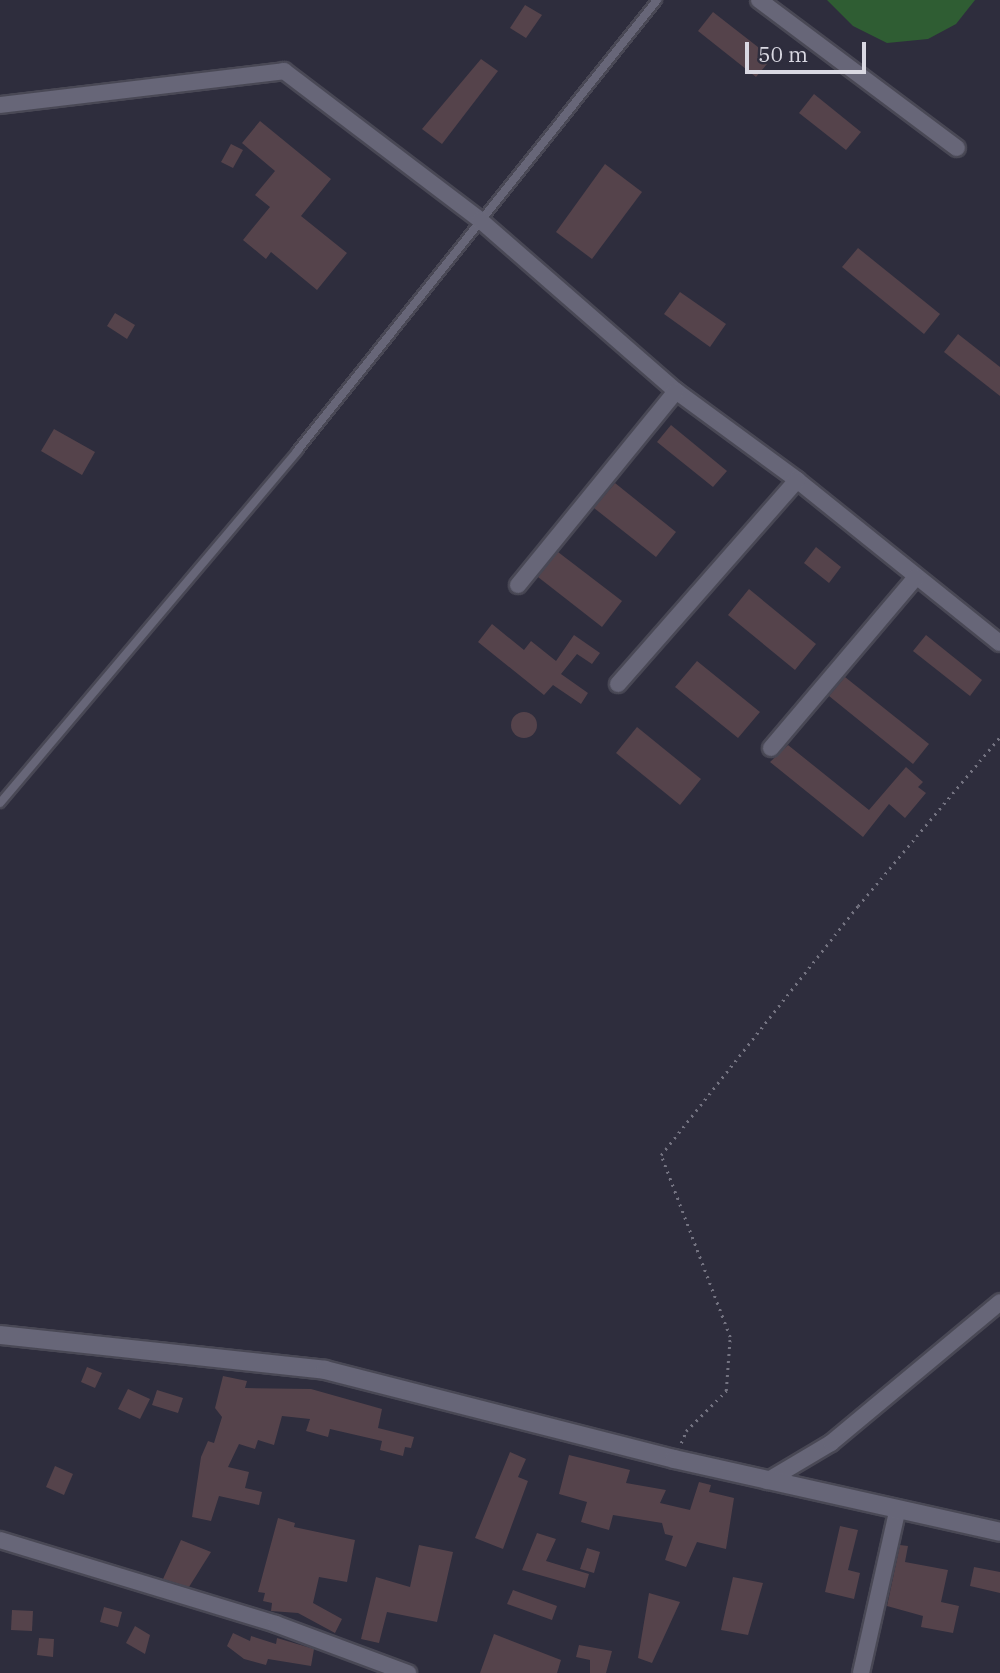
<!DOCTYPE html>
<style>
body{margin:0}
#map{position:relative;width:1000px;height:1673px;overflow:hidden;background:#2e2d3d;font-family:"IBM Plex Serif",serif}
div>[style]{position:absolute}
.green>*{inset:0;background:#2f5d33}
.building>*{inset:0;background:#55434b}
.round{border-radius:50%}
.path>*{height:2.5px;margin-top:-1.25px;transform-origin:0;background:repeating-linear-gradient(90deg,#747381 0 2px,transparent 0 7px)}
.roads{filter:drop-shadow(2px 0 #494855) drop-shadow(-2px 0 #494855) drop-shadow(0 2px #494855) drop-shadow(0 -2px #494855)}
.lane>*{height:8px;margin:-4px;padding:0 4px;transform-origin:4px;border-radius:4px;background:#676678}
.street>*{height:16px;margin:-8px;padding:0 8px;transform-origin:8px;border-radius:8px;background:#676678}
.secondary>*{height:18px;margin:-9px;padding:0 9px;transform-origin:9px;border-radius:9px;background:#676678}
span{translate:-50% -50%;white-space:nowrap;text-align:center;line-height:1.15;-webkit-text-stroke:5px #2e2d3d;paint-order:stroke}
.scale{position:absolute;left:745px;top:42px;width:121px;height:32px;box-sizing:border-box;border:4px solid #d9d8e2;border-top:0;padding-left:9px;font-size:21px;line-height:24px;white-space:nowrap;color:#d9d8e2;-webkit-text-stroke:5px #2e2d3d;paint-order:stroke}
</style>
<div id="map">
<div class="green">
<div style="clip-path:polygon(827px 0,975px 0,956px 24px,928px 39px,887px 43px,853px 26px)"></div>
</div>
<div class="building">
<div style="clip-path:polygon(525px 5px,542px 15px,526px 38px,510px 28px)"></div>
<div style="clip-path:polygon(713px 12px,772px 58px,756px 77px,698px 31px)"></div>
<div style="clip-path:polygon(481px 59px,498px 71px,442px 144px,422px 129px)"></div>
<div style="clip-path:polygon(814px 94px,861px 132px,846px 150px,799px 113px)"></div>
<div style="clip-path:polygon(260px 121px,331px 179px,301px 216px,347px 253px,317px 290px,271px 252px,266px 259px,243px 240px,270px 207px,255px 195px,275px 171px,242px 143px)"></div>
<div style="clip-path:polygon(231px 144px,243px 150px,233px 168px,221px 162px)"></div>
<div style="clip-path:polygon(605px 164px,642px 192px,592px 259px,556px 232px)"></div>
<div style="clip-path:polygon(858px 248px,940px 314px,924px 334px,842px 267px)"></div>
<div style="clip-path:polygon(680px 292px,726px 324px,710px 347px,664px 314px)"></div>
<div style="clip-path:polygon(115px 313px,135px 325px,127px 339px,107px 326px)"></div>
<div style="clip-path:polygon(958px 334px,1000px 367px,1000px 396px,944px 352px)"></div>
<div style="clip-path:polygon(671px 425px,727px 471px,713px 487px,657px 442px)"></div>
<div style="clip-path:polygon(54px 429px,95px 452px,82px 475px,41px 451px)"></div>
<div style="clip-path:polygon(615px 483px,676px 532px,656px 557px,594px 508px)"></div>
<div style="clip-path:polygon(816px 547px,841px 567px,829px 583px,804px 563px)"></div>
<div style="clip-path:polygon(558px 552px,622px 601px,602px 627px,538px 577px)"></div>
<div style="clip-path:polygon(749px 589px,816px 644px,795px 670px,728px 615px)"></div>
<div style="clip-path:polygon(492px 624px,524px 650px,531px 641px,556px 661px,574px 635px,600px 653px,592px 664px,577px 654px,561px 674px,588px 693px,581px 704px,553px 685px,544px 695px,478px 642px)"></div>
<div style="clip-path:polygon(926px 635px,982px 680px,970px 696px,913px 651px)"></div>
<div style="clip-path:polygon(697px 661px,760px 712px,738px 738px,675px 687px)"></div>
<div style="clip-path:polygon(845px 677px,929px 744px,913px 764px,829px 696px)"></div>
<div class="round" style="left:511px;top:712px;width:26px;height:26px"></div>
<div style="clip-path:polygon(637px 727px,701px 779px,680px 805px,616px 753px)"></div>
<div style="clip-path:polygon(788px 745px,869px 810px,906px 767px,923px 782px,918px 787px,926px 793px,905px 818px,889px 804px,863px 837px,770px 762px)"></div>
<div style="clip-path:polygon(87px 1367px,102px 1373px,95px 1388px,81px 1382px)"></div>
<div style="clip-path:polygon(223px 1376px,247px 1381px,245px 1388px,311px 1389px,382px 1409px,378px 1428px,414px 1437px,411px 1448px,405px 1447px,403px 1456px,380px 1450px,382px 1441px,330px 1429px,328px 1437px,306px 1431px,310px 1419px,282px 1416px,274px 1445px,258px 1440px,255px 1449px,239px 1444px,228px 1467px,249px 1472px,245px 1488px,262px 1492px,259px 1505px,219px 1496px,211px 1521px,192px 1517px,201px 1457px,208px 1441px,214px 1443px,222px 1417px,215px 1408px)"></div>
<div style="clip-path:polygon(128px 1389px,150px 1399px,140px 1419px,118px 1409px)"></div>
<div style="clip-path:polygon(157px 1390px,183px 1398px,178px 1413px,152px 1405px)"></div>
<div style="clip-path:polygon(510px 1452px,526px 1459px,518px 1477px,528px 1481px,503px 1549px,475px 1538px)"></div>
<div style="clip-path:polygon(569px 1455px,630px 1470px,626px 1483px,666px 1490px,660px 1503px,690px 1510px,699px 1482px,711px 1485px,709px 1492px,734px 1498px,726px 1549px,697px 1542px,686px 1567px,665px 1560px,673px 1536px,665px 1534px,662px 1523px,613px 1515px,609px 1530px,581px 1522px,587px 1502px,559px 1494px)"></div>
<div style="clip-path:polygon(55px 1466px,73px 1474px,64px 1495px,46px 1487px)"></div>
<div style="clip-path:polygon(278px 1518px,295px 1523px,294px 1527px,355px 1540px,347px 1582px,319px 1577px,313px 1603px,342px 1619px,335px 1633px,298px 1613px,271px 1611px,272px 1603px,263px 1601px,265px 1593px,258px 1592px)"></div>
<div style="clip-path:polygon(840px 1526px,858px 1530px,848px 1570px,860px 1573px,854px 1599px,825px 1592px)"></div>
<div style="clip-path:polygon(537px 1533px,556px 1539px,546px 1561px,589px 1574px,585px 1588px,522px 1570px)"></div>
<div style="clip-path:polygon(181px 1540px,211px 1552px,189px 1587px,163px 1579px)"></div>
<div style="clip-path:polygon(419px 1545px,453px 1552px,437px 1622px,387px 1612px,379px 1643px,361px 1639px,376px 1577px,410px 1587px)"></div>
<div style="clip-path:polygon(900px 1545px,908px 1546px,905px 1562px,948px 1570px,941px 1602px,959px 1606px,953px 1633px,921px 1627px,923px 1616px,887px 1606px)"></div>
<div style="clip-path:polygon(587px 1548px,600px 1552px,594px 1573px,580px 1569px)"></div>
<div style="clip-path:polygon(974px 1567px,1000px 1572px,1000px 1593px,970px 1586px)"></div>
<div style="clip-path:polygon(733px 1577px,763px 1583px,748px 1635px,721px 1630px)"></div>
<div style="clip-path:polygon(513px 1590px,557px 1606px,552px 1620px,507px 1604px)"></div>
<div style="clip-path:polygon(649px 1593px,680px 1602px,652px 1663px,638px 1658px)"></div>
<div style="clip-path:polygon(104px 1607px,122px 1612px,118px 1627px,100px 1622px)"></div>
<div style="clip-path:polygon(12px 1610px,33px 1611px,32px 1631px,11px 1630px)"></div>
<div style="clip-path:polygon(135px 1626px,150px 1635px,145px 1654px,126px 1643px)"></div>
<div style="clip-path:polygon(233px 1633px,250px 1641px,251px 1636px,276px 1644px,277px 1638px,314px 1649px,311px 1666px,268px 1659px,266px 1665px,244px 1659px,227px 1646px)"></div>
<div style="clip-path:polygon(494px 1634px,561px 1660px,557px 1673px,480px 1673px)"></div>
<div style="clip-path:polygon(39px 1638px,54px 1639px,53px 1657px,37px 1655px)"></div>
<div style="clip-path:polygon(579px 1645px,612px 1651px,606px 1673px,590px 1673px,590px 1660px,576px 1657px)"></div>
</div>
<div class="path">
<div style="left:681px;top:1443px;width:13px;rotate:-67deg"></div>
<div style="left:686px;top:1431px;width:57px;rotate:-45deg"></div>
<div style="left:726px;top:1391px;width:54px;rotate:-85.8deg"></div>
<div style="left:730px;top:1337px;width:195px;rotate:-110.8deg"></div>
<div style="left:661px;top:1155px;width:318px;rotate:-51.7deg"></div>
<div style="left:858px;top:906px;width:221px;rotate:-50deg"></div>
</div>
<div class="roads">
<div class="lane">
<div style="left:0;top:803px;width:461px;rotate:-49.8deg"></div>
<div style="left:297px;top:451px;width:577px;rotate:-51.4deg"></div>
</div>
<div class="street">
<div style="left:759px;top:0;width:247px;rotate:36.8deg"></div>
<div style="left:0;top:105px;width:286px;rotate:-6.8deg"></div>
<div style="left:284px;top:71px;width:246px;rotate:37.2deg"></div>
<div style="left:480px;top:220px;width:260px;rotate:41.1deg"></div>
<div style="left:676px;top:391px;width:150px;rotate:36.3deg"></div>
<div style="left:797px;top:480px;width:260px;rotate:38.8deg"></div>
<div style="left:518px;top:585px;width:250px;rotate:-50.8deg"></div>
<div style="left:618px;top:684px;width:271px;rotate:-48.7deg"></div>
<div style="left:771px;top:748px;width:224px;rotate:-49.7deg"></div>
<div style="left:767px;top:1481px;width:74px;rotate:-30.7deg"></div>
<div style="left:831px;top:1443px;width:220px;rotate:-39.8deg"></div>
<div style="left:0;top:1540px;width:288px;rotate:16.9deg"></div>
<div style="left:276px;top:1624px;width:141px;rotate:20.4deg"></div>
<div style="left:861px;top:1673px;width:165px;rotate:-77.4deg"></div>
</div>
<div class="secondary">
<div style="left:0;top:1335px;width:327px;rotate:6.1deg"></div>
<div style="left:325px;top:1370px;width:360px;rotate:14.3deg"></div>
<div style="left:674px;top:1459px;width:334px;rotate:12.6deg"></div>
</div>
</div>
<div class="scale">50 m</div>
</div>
